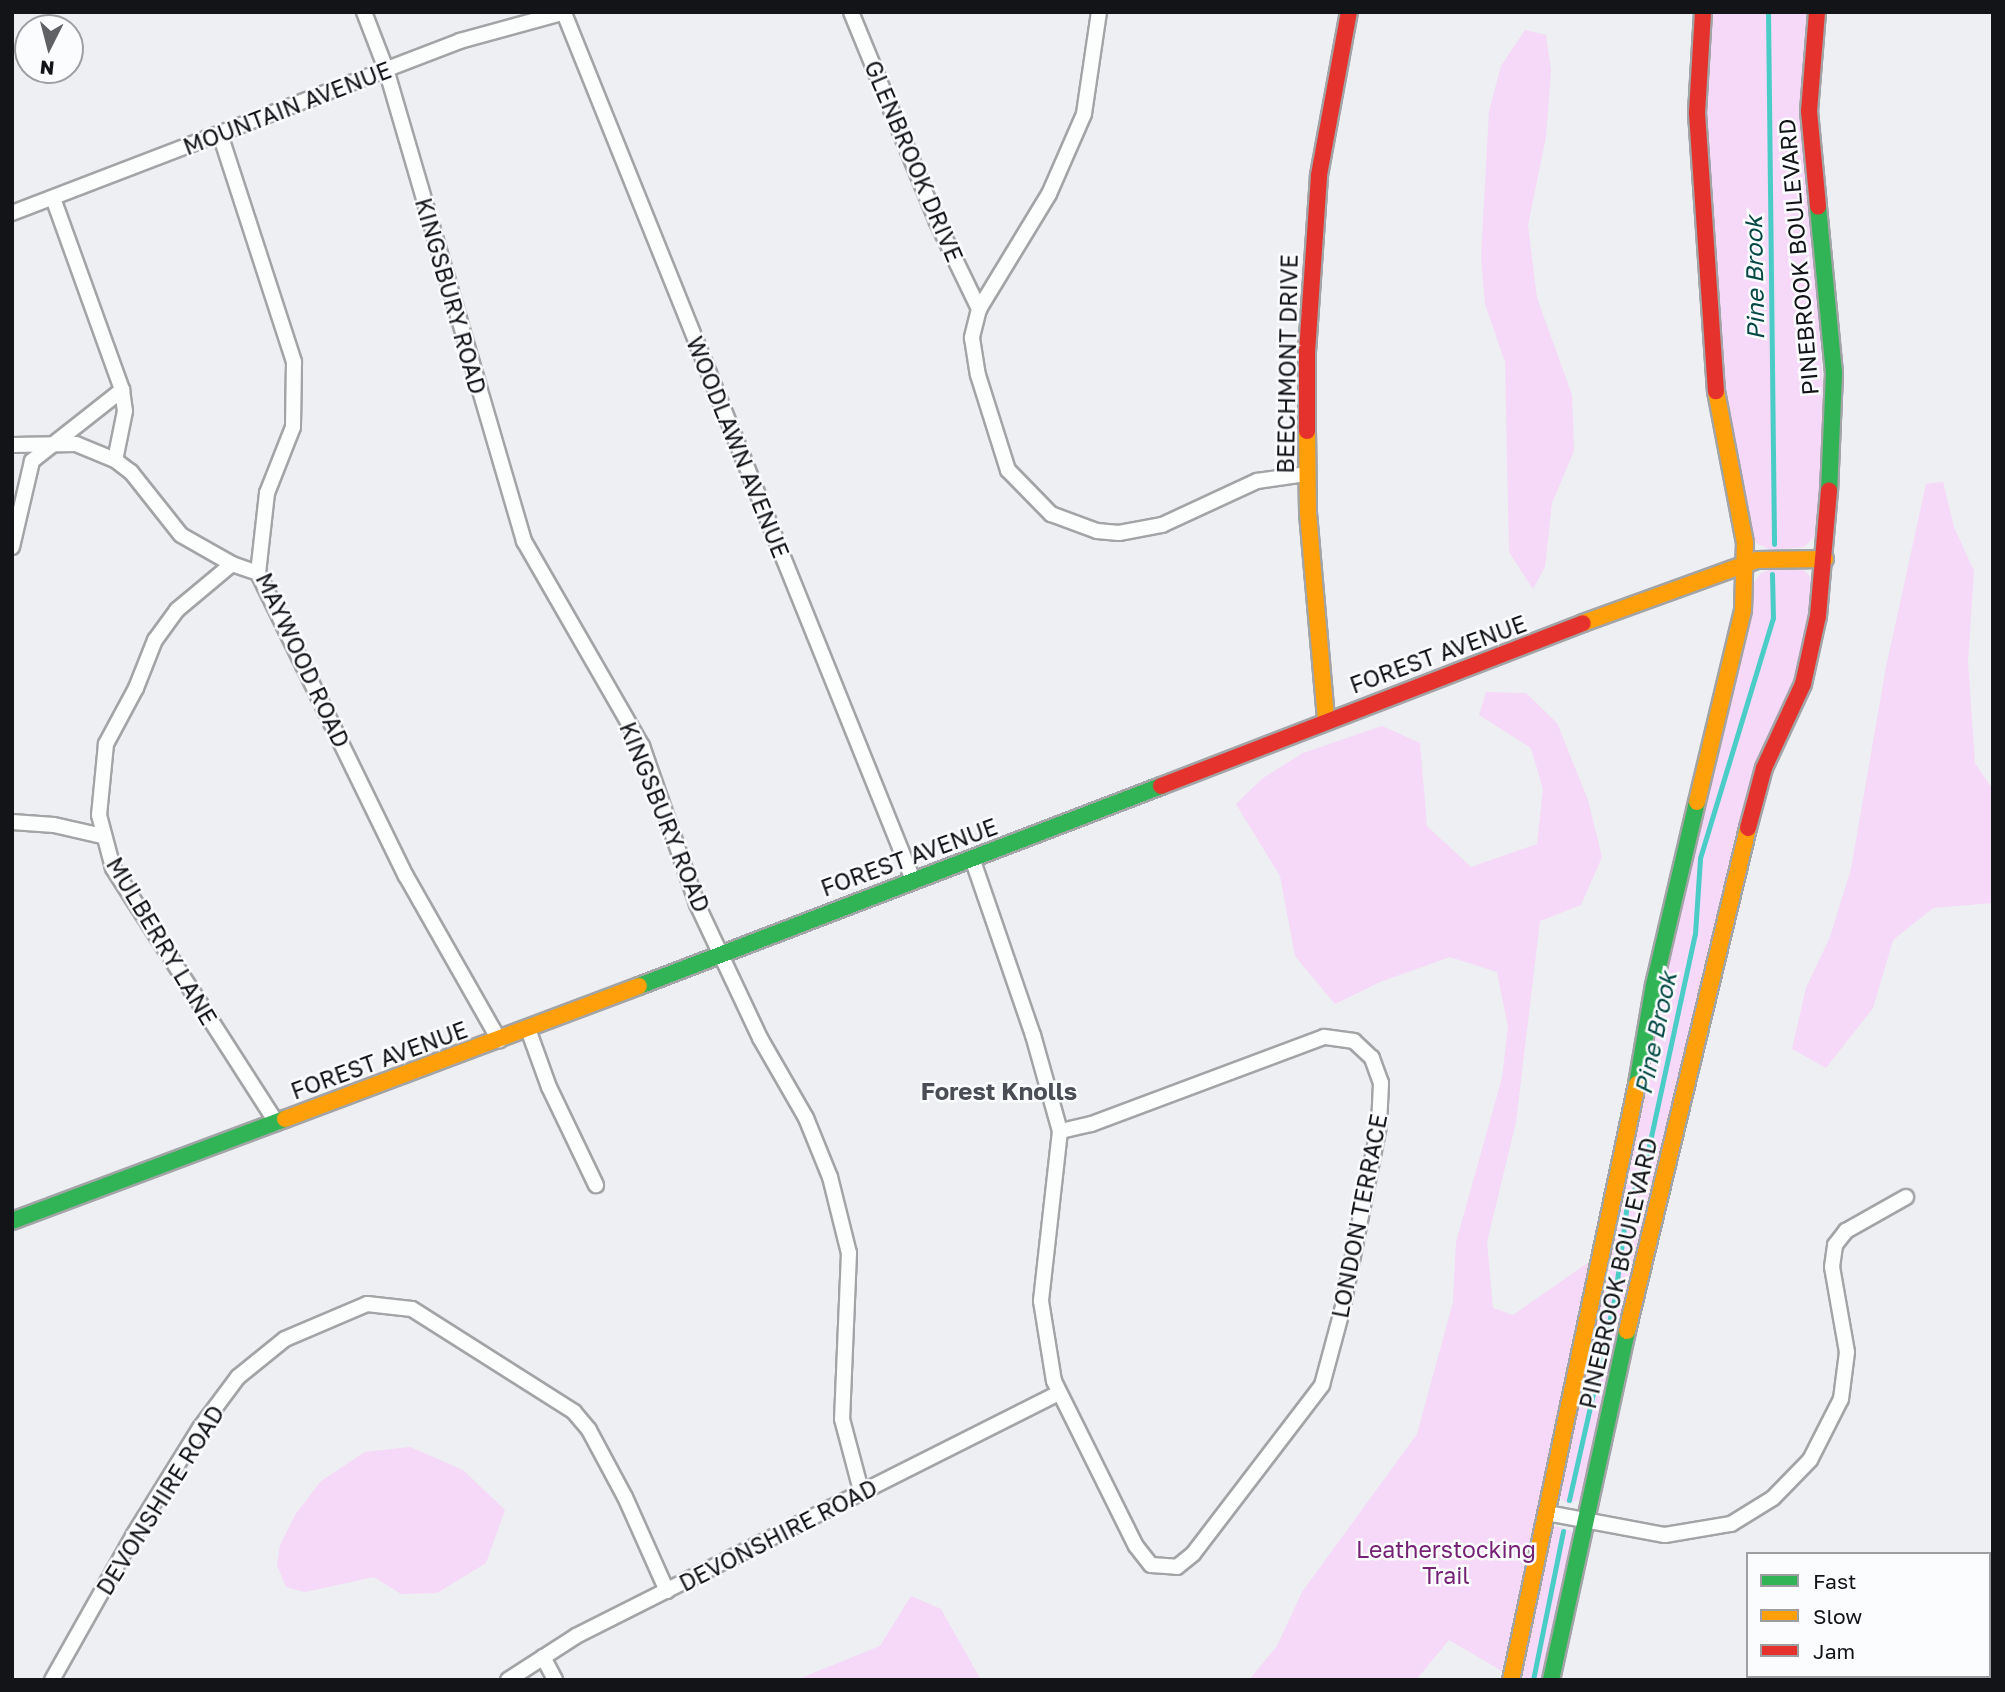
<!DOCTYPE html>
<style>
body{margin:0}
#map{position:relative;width:2005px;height:1692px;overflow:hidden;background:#edeff2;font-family:"Golos Text",sans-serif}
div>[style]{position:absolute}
.green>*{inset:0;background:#f6d8f8}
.stream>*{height:5px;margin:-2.5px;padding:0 2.5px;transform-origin:2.5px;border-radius:2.5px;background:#4bcdc7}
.roads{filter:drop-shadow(2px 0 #a2a4a6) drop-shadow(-2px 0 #a2a4a6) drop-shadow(0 2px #a2a4a6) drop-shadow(0 -2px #a2a4a6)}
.street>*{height:14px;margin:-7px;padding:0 7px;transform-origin:7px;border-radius:7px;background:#fcfdfd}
.fast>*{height:16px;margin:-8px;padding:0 8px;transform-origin:8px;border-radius:8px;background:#30b455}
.slow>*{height:16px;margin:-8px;padding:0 8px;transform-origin:8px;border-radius:8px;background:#ff9f0a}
.jam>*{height:16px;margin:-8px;padding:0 8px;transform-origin:8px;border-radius:8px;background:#e5322d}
span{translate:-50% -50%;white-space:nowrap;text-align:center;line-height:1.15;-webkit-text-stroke:5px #fafcfe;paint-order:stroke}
.street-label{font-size:23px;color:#131417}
.park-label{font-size:23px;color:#752276}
.water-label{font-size:24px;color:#034844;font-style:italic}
.neighbourhood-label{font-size:24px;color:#4b4e54;font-weight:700}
.frame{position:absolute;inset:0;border:14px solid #131417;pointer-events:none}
.legend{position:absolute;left:1746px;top:1552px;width:245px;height:126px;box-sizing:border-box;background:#fafcfe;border:2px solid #9e9fa2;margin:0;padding:9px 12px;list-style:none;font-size:21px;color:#131417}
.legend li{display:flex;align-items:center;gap:14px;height:35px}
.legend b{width:35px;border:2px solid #9e9fa2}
.north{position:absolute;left:14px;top:14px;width:70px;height:70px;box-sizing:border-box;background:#fafcfe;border:2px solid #9e9fa2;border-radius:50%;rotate:186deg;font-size:19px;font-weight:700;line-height:28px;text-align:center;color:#131417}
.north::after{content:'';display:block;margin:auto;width:24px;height:32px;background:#5f6164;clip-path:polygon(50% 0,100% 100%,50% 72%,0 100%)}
</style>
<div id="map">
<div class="green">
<div style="clip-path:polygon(1713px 12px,1810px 12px,1802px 77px,1824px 400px,1819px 532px,1804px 547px,1771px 550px,1751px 541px,1725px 421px,1700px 87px)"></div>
<div style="clip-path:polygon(1525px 30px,1546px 35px,1551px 70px,1546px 137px,1528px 225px,1537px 298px,1572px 395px,1574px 451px,1552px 503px,1545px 567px,1533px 589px,1509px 552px,1505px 362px,1485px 304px,1481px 257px,1489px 111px,1501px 66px)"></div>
<div style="clip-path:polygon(1943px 482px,1954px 527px,1974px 571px,1968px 662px,1975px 763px,1993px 790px,1993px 903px,1933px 908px,1893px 940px,1873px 1008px,1826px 1068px,1792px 1049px,1806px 988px,1830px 937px,1851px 869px,1886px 667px,1926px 484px)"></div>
<div style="clip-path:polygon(1774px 569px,1803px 570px,1810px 576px,1813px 586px,1801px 668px,1753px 771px,1581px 1499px,1568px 1504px,1559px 1497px,1643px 1073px,1708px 779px,1743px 654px,1753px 584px,1761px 573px)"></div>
<div style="clip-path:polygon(1486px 692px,1526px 693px,1557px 723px,1588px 800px,1602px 857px,1581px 905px,1540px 921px,1516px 1122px,1487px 1242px,1493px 1308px,1513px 1315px,1592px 1260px,1502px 1671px,1449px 1640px,1416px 1680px,1249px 1680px,1277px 1646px,1302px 1592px,1417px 1434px,1453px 1302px,1456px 1242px,1502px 1078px,1508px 1027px,1497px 972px,1450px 957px,1380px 982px,1335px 1004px,1295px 956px,1280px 876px,1236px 804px,1263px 778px,1303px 753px,1382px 726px,1420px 743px,1427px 826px,1471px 867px,1537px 844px,1543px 789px,1531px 748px,1479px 715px)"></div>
<div style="clip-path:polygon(410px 1447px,463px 1470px,505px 1510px,486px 1563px,437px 1593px,401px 1594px,374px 1577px,305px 1592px,286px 1587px,277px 1565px,280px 1545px,295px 1515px,321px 1481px,365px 1452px)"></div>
<div style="clip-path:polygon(1556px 1526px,1571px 1531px,1574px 1538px,1543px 1680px,1516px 1680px,1549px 1531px)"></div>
<div style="clip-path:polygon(911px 1596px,941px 1609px,981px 1680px,796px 1680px,880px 1646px)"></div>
</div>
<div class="stream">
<div style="left:1768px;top:12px;width:532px;rotate:89.35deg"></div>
<div style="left:1569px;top:1500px;width:209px;rotate:-77.3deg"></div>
<div style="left:1615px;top:1296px;width:93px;rotate:-82.6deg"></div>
<div style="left:1627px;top:1204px;width:39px;rotate:-64deg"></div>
<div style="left:1644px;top:1169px;width:240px;rotate:-77.8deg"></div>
<div style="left:1695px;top:934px;width:76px;rotate:-86.2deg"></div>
<div style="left:1700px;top:858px;width:251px;rotate:-73.1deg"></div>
<div style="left:1773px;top:618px;width:44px;rotate:-91.3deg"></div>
<div style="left:1533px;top:1680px;width:152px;rotate:-78.6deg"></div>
</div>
<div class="roads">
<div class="street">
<div style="left:364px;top:12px;width:61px;rotate:68.9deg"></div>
<div style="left:386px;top:69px;width:492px;rotate:73.7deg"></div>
<div style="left:524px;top:541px;width:237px;rotate:60.1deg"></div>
<div style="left:642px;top:746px;width:167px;rotate:70.8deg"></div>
<div style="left:697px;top:904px;width:148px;rotate:64.8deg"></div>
<div style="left:760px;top:1038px;width:92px;rotate:60.1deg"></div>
<div style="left:806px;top:1118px;width:64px;rotate:67.9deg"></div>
<div style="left:830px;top:1177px;width:78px;rotate:76deg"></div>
<div style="left:849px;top:1253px;width:166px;rotate:92.4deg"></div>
<div style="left:842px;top:1419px;width:78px;rotate:75.1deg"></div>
<div style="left:851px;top:12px;width:227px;rotate:67.7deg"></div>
<div style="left:937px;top:222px;width:97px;rotate:64.2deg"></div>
<div style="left:1099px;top:12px;width:103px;rotate:98.4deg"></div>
<div style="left:1084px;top:114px;width:87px;rotate:113.6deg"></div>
<div style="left:1049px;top:194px;width:135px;rotate:121.3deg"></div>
<div style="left:979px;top:309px;width:30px;rotate:104deg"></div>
<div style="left:972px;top:338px;width:37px;rotate:81deg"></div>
<div style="left:978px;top:375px;width:100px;rotate:72.5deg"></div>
<div style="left:1008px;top:470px;width:62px;rotate:45.7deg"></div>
<div style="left:1051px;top:514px;width:49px;rotate:20.3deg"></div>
<div style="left:1097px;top:531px;width:22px;rotate:5deg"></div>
<div style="left:1119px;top:533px;width:44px;rotate:-10.5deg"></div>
<div style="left:1162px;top:525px;width:105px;rotate:-24.9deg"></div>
<div style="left:1257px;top:481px;width:49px;rotate:-8.1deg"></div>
<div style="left:564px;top:13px;width:935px;rotate:68.07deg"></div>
<div style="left:220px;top:134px;width:240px;rotate:72deg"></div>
<div style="left:294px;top:362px;width:65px;rotate:90.9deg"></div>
<div style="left:293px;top:427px;width:71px;rotate:111.5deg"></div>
<div style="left:267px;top:493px;width:81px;rotate:96.4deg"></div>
<div style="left:258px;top:573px;width:337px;rotate:64deg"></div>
<div style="left:406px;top:876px;width:189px;rotate:60.4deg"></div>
<div style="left:53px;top:198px;width:204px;rotate:70.2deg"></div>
<div style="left:122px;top:390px;width:21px;rotate:82deg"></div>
<div style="left:125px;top:411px;width:50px;rotate:101.5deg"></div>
<div style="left:12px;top:213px;width:480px;rotate:-21deg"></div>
<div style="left:460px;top:41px;width:109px;rotate:-15.4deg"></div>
<div style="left:12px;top:445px;width:64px;rotate:-0.9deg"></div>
<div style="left:76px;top:444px;width:42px;rotate:22.3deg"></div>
<div style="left:115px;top:460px;width:20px;rotate:37deg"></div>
<div style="left:131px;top:472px;width:80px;rotate:51.6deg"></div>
<div style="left:181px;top:535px;width:59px;rotate:29.6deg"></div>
<div style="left:12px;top:547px;width:88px;rotate:-76.9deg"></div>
<div style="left:32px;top:461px;width:115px;rotate:-38.3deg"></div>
<div style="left:258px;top:573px;width:28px;rotate:-161deg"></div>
<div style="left:232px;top:564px;width:72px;rotate:140.1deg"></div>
<div style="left:177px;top:610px;width:37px;rotate:126deg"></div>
<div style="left:155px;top:640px;width:52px;rotate:111.6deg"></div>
<div style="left:136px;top:688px;width:64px;rotate:118.2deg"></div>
<div style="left:106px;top:744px;width:71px;rotate:95.6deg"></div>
<div style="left:99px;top:815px;width:55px;rotate:75.2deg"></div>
<div style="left:113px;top:868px;width:303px;rotate:57.3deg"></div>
<div style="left:12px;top:822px;width:42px;rotate:4.1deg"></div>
<div style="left:54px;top:825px;width:49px;rotate:12.9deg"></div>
<div style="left:972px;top:858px;width:187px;rotate:71deg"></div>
<div style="left:1033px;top:1035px;width:100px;rotate:74.3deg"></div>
<div style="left:1060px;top:1131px;width:171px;rotate:96.4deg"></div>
<div style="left:1041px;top:1301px;width:81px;rotate:80.8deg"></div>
<div style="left:1054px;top:1381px;width:184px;rotate:63.6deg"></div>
<div style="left:1136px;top:1546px;width:24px;rotate:52deg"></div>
<div style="left:1151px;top:1565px;width:26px;rotate:4deg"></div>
<div style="left:1177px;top:1567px;width:21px;rotate:-39deg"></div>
<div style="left:1193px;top:1554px;width:213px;rotate:-52.6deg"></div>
<div style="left:1322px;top:1385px;width:77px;rotate:-74.9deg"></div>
<div style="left:1342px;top:1311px;width:189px;rotate:-78.7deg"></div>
<div style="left:1379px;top:1126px;width:43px;rotate:-87.3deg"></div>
<div style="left:1381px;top:1083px;width:27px;rotate:-110deg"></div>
<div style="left:1372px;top:1058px;width:25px;rotate:-137deg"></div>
<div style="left:1354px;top:1041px;width:30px;rotate:-172deg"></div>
<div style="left:1324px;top:1037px;width:249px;rotate:159.5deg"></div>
<div style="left:1091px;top:1124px;width:32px;rotate:167deg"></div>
<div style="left:528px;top:1029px;width:62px;rotate:70.1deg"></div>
<div style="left:549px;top:1087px;width:109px;rotate:64.4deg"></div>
<div style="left:1547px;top:1513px;width:120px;rotate:10.6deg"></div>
<div style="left:1665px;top:1535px;width:67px;rotate:-9.5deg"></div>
<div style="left:1731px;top:1524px;width:49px;rotate:-31.8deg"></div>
<div style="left:1773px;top:1498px;width:53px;rotate:-45.8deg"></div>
<div style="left:1810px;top:1460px;width:68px;rotate:-63.1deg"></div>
<div style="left:1841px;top:1399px;width:47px;rotate:-82.7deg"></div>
<div style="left:1847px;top:1352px;width:86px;rotate:-100deg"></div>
<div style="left:1832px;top:1267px;width:22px;rotate:-82deg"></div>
<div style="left:1835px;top:1245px;width:18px;rotate:-52deg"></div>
<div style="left:1846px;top:1231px;width:69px;rotate:-29.5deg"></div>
<div style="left:543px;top:1657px;width:26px;rotate:62deg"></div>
<div style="left:52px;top:1680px;width:165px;rotate:-60.6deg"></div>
<div style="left:133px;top:1536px;width:127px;rotate:-58.2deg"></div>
<div style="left:200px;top:1428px;width:64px;rotate:-53.3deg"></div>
<div style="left:238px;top:1377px;width:60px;rotate:-39deg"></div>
<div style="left:285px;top:1339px;width:89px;rotate:-23.1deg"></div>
<div style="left:367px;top:1304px;width:45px;rotate:6.3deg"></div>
<div style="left:412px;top:1309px;width:192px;rotate:32.4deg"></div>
<div style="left:574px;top:1412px;width:23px;rotate:50deg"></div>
<div style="left:589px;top:1430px;width:76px;rotate:61.8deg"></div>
<div style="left:625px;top:1497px;width:103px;rotate:65.9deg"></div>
<div style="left:508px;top:1680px;width:81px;rotate:-32.9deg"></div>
<div style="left:576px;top:1636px;width:541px;rotate:-26.71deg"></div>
</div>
<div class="fast">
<div style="left:1818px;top:207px;width:167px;rotate:84.5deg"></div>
<div style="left:1834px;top:373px;width:117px;rotate:92.4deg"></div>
<div style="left:639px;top:986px;width:559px;rotate:-20.96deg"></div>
<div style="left:1637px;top:1084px;width:100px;rotate:-80.3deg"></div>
<div style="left:1654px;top:985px;width:188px;rotate:-76.8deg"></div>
<div style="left:12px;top:1221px;width:291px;rotate:-20.5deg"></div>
<div style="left:1551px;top:1680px;width:357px;rotate:-77.7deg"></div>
</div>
<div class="slow">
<div style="left:1307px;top:431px;width:82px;rotate:89.3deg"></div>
<div style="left:1308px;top:513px;width:207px;rotate:85deg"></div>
<div style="left:1583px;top:623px;width:185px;rotate:-19.9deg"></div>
<div style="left:1757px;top:560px;width:68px;rotate:-0.8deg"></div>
<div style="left:1697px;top:802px;width:197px;rotate:-76.5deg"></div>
<div style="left:1743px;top:610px;width:67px;rotate:-88.3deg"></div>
<div style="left:1745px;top:543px;width:155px;rotate:-100.8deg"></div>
<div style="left:285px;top:1119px;width:378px;rotate:-20.6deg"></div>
<div style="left:1627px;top:1331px;width:517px;rotate:-76.47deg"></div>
<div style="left:1511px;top:1680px;width:609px;rotate:-78.06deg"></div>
</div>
<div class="jam">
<div style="left:1703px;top:12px;width:101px;rotate:93.4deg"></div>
<div style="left:1697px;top:113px;width:279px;rotate:86.1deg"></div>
<div style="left:1817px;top:12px;width:99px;rotate:94.6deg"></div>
<div style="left:1809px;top:111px;width:96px;rotate:84.6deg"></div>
<div style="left:1307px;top:431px;width:79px;rotate:-90deg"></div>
<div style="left:1307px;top:352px;width:177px;rotate:-86.1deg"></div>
<div style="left:1319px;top:175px;width:166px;rotate:-79.6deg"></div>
<div style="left:1161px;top:786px;width:452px;rotate:-21.1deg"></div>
<div style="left:1748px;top:828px;width:62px;rotate:-75.1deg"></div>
<div style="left:1764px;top:768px;width:93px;rotate:-65.1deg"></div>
<div style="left:1803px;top:684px;width:70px;rotate:-77.6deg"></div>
<div style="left:1818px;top:616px;width:126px;rotate:-85deg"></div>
</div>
</div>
<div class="street-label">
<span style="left:287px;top:108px;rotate:-21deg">MOUNTAIN AVENUE</span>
<span style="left:914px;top:161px;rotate:67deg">GLENBROOK DRIVE</span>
<span style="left:1798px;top:257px;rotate:-95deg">PINEBROOK BOULEVARD</span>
<span style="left:451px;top:296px;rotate:74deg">KINGSBURY ROAD</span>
<span style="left:1287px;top:364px;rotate:-89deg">BEECHMONT DRIVE</span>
<span style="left:738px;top:447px;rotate:68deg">WOODLAWN AVENUE</span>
<span style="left:1438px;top:654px;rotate:-20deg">FOREST AVENUE</span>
<span style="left:303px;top:660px;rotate:65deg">MAYWOOD ROAD</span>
<span style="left:665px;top:817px;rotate:68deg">KINGSBURY ROAD</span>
<span style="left:909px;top:857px;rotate:-20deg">FOREST AVENUE</span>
<span style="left:162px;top:941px;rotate:59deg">MULBERRY LANE</span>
<span style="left:379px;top:1060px;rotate:-20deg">FOREST AVENUE</span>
<span style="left:1359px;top:1216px;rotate:-79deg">LONDON TERRACE</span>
<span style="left:1618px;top:1273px;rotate:-77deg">PINEBROOK BOULEVARD</span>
<span style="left:160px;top:1500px;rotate:-58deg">DEVONSHIRE ROAD</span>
<span style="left:778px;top:1535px;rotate:-27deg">DEVONSHIRE ROAD</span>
</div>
<div class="park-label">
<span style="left:1446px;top:1562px">Leatherstocking<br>Trail</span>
</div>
<div class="water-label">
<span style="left:1754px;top:278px;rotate:-91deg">Pine Brook</span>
<span style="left:1655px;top:1033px;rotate:-78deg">Pine Brook</span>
</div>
<div class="neighbourhood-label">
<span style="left:999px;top:1091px">Forest Knolls</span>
</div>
<div class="frame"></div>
<ul class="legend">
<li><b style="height:9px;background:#30b455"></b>Fast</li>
<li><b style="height:9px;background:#ff9f0a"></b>Slow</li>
<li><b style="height:9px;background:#e5322d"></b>Jam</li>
</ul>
<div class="north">N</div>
</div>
